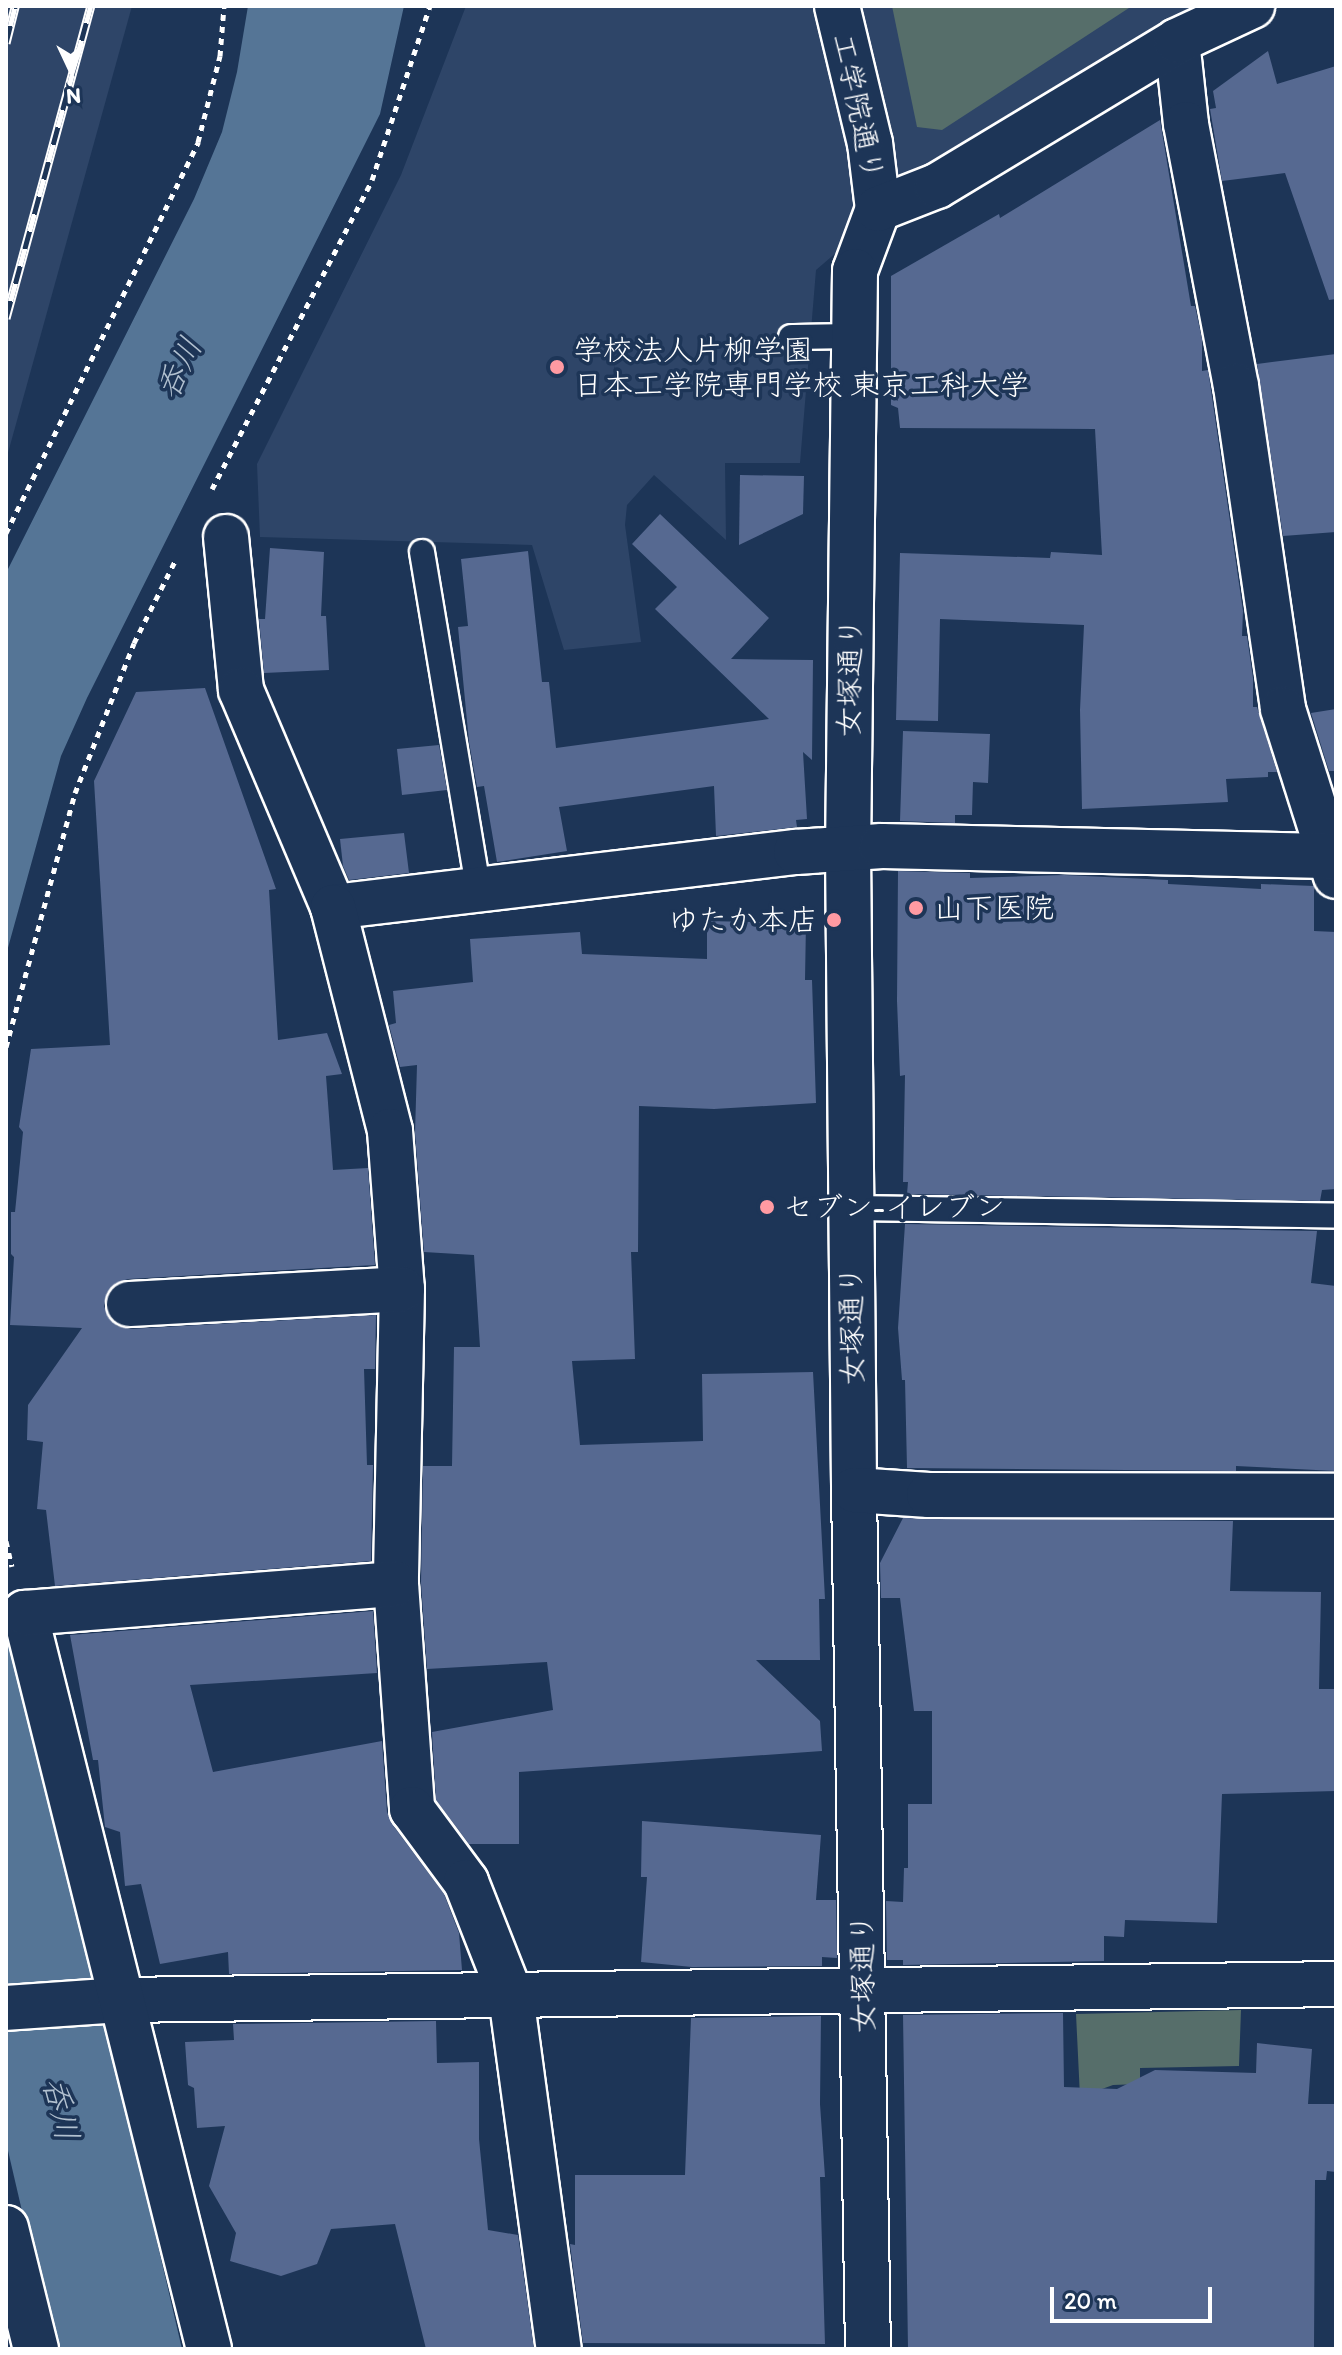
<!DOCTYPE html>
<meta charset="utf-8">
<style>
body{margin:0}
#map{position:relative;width:1342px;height:2355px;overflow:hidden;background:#1d3557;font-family:Itim,"Klee One",sans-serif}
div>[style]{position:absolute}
.built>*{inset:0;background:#2e4568}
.green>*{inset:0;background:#566e6a}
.water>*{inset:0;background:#557596}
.building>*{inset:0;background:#566991}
.path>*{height:5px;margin-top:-2.5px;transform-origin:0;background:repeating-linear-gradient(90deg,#fff 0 6px,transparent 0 12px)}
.roads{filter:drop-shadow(2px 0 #fff) drop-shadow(-2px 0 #fff) drop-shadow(0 2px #fff) drop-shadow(0 -2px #fff)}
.service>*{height:24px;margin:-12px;padding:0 12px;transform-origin:12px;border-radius:12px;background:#1d3557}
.minor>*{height:44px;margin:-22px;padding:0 22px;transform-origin:22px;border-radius:22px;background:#1d3557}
.rail>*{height:9px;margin-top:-4.5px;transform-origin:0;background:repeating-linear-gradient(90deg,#1d3557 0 18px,#fff 0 36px);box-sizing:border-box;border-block:2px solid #fff}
.dots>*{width:22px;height:22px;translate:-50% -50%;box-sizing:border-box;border:4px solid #1d3557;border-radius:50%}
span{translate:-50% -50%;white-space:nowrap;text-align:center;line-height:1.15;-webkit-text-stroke:7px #1d3557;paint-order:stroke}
.street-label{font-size:30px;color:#fff}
.poi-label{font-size:30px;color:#fff}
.left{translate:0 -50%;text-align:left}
.right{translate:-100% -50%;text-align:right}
.water-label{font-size:32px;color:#b2c1d0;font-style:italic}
.frame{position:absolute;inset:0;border:8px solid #fff;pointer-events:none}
.north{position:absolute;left:32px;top:32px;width:80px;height:80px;-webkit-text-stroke:6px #1d3557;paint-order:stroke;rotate:176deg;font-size:22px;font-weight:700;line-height:32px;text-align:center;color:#fff}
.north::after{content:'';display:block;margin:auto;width:28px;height:36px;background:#fff;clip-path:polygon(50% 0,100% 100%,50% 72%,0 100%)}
.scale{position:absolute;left:1050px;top:2287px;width:162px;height:36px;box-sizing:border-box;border:4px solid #fff;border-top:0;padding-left:10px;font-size:24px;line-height:28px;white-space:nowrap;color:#fff;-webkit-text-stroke:6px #1d3557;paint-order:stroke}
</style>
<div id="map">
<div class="built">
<div style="clip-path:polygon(6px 6px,132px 6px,6px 460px)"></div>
<div style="clip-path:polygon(466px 6px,1209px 6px,887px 209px,816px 270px,800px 463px,725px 463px,726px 540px,654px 475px,627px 505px,625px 525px,641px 642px,564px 650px,532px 545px,260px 537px,257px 464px,401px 175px)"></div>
</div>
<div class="green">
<div style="clip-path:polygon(892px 6px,1132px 6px,942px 130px,917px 127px)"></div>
<div style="clip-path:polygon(1241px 2010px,1239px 2066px,1140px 2068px,1140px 2084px,1113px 2085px,1080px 2097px,1076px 2014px)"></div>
</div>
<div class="water">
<div style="clip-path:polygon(248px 6px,404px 6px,380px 114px,87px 698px,61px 756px,6px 955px,6px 573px,194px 199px,222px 132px,237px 72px)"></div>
<div style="clip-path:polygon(6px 1593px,182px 2349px,54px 2349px,6px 2142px)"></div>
</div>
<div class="building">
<div style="clip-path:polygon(1268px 51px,1277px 84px,1336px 66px,1336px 299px,1329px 300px,1285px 173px,1222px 181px,1210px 109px,1216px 108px,1213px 91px)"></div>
<div style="clip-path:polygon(1160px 120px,1191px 306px,1195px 306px,1202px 339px,1202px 371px,1208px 370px,1211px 390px,1243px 611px,1242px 636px,1247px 636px,1253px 678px,1253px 707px,1257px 707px,1277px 772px,1268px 772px,1268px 777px,1226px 779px,1228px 802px,1082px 809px,1080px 710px,1084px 625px,940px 619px,938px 721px,896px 720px,900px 553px,1050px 558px,1051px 552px,1102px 555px,1095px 429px,900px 428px,898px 408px,891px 405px,891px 276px,999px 214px,1000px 218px)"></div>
<div style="clip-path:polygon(1336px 354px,1336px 532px,1283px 536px,1257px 364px)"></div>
<div style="clip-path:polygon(740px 475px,804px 476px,803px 514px,739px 545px)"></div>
<div style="clip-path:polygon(660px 514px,769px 618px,731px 659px,813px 660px,812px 760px,803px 752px,807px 819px,796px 820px,797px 827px,716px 836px,714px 786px,559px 807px,567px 851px,497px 862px,484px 786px,477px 787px,469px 742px,458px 627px,468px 626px,461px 559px,528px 551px,542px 682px,549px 682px,556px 748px,769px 719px,655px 609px,677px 587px,632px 544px)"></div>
<div style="clip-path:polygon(270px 548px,324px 552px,321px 616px,326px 616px,329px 670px,264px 673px,259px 619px,265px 619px)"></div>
<div style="clip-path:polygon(205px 688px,276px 889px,269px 890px,278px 1040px,327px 1033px,342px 1074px,326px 1076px,333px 1170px,368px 1168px,375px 1265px,128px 1279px,116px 1283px,107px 1292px,104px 1306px,108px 1317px,117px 1326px,130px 1329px,376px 1315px,375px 1369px,364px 1369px,367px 1465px,373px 1465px,371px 1561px,55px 1586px,46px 1510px,37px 1509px,43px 1442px,27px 1440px,28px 1405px,82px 1328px,10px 1325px,14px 1257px,11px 1254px,11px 1212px,15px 1212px,23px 1132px,19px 1127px,31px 1049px,110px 1045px,94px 781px,136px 692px)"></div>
<div style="clip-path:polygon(1336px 709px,1336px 771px,1329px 771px,1311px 713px)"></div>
<div style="clip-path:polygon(903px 731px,990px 734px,988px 783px,973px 782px,972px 815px,955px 815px,955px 823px,900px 821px)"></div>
<div style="clip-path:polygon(439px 745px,447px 790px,402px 795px,397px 749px)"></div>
<div style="clip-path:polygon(404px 833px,409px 873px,349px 880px,343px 866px,340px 839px)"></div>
<div style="clip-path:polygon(898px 871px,970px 873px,970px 878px,1064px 875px,1168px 880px,1168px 884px,1261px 889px,1261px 884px,1314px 886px,1314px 931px,1336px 932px,1336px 1189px,1322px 1190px,1320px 1201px,907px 1194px,908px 1182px,903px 1182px,905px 1075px,900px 1076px,897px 1001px)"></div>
<div style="clip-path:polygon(707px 921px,806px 923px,805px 980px,812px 980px,816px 1103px,714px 1109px,639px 1106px,638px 1252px,631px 1252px,635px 1359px,572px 1361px,580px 1445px,703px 1441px,702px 1374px,813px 1372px,825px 1599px,819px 1599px,820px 1660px,756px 1660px,820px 1721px,822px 1751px,519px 1772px,519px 1844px,469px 1844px,436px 1800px,432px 1732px,553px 1710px,547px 1662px,427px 1669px,421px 1583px,423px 1466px,452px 1466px,454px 1347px,480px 1347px,474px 1255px,424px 1252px,415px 1133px,417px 1065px,400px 1067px,389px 1025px,396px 1023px,393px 991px,473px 982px,470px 939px,580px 932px,582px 954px,707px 959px)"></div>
<div style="clip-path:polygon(905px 1224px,1317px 1231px,1311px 1283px,1336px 1286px,1336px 1471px,1236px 1466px,1236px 1471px,907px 1468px,905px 1380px,902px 1380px,898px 1328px)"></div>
<div style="clip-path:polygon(903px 1518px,1233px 1521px,1230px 1591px,1321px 1592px,1319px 1689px,1336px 1689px,1336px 1791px,1222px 1794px,1217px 1923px,1125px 1920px,1124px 1937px,1104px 1936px,1104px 1961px,903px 1965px,903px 1960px,887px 1960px,886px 1901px,903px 1902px,904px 1868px,908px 1868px,908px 1804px,932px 1804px,932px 1711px,914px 1711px,900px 1598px,881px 1598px,880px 1563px)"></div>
<div style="clip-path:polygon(373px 1611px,377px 1673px,190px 1685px,213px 1772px,382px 1741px,387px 1812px,392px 1824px,444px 1894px,459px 1933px,462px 1970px,229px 1974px,228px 1952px,160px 1964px,141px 1884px,125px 1886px,120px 1832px,105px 1827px,98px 1760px,93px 1760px,70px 1635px)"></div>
<div style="clip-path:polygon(642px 1821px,821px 1835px,816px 1900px,836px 1900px,837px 1958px,822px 1957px,822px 1966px,692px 1967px,641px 1962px,647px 1877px,641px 1877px)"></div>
<div style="clip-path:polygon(1063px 2013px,1064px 2087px,1117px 2089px,1155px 2070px,1256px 2073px,1257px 2043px,1312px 2049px,1308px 2104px,1336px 2104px,1336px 2172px,1327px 2171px,1326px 2180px,1315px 2180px,1314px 2349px,908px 2349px,903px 2015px)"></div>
<div style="clip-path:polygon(821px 2016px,820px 2104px,825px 2177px,820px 2177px,825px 2344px,583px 2343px,570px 2244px,575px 2245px,575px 2175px,685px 2175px,691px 2018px)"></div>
<div style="clip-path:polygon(436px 2021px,437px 2063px,479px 2062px,479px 2139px,488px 2230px,518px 2235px,534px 2349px,426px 2349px,395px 2224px,331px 2229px,317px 2264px,281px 2276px,230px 2261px,236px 2233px,209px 2186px,225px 2126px,197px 2128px,194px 2088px,188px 2085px,185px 2042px,234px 2040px,233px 2024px)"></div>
</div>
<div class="path">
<div style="left:212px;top:489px;width:348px;rotate:-62.6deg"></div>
<div style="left:372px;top:180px;width:183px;rotate:-71.6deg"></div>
<div style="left:6px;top:533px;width:436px;rotate:-63.8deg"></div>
<div style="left:198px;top:142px;width:89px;rotate:-75.7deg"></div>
<div style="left:220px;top:56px;width:50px;rotate:-85.4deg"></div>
<div style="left:6px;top:1047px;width:263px;rotate:-74.8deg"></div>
<div style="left:75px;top:793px;width:161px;rotate:-68.5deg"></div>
<div style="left:134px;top:643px;width:94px;rotate:-63.4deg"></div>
<div style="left:6px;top:1541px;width:26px;rotate:77deg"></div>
</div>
<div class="roads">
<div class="service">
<div style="left:791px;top:337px;width:64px;rotate:-0.9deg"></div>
<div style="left:422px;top:552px;width:344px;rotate:80.5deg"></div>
<div style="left:851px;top:1208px;width:485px;rotate:0.9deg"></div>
</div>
<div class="minor">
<div style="left:837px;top:6px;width:141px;rotate:76.5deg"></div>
<div style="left:870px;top:143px;width:66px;rotate:83.1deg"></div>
<div style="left:878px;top:209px;width:66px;rotate:110.4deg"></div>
<div style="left:855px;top:271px;width:578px;rotate:90.69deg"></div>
<div style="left:848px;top:849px;width:641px;rotate:89.46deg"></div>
<div style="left:854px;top:1490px;width:859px;rotate:89.07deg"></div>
<div style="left:1177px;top:41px;width:83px;rotate:83.8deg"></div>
<div style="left:1186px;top:124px;width:267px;rotate:79.2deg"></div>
<div style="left:1236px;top:386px;width:326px;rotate:81.7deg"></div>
<div style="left:1283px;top:709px;width:175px;rotate:72.4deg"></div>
<div style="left:878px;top:209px;width:63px;rotate:-21.3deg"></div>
<div style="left:937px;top:186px;width:280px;rotate:-31.1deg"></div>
<div style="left:1177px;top:41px;width:83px;rotate:-25deg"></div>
<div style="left:226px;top:537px;width:154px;rotate:84.4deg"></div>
<div style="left:241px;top:690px;width:236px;rotate:67deg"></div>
<div style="left:333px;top:907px;width:466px;rotate:-6.8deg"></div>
<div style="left:796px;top:852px;width:86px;rotate:-4deg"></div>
<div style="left:882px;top:846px;width:454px;rotate:1.3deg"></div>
<div style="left:333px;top:907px;width:231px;rotate:75.7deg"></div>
<div style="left:390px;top:1131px;width:158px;rotate:85.7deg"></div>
<div style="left:402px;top:1289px;width:295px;rotate:91.2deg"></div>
<div style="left:396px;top:1584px;width:226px;rotate:85.9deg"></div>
<div style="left:412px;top:1809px;width:91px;rotate:53.5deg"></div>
<div style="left:466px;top:1882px;width:123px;rotate:68.5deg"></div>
<div style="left:511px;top:1996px;width:356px;rotate:82.3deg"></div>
<div style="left:129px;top:1304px;width:273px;rotate:-3.1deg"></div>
<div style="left:854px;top:1490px;width:75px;rotate:3.8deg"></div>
<div style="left:929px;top:1495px;width:407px;rotate:0.1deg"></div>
<div style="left:6px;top:2008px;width:114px;rotate:-4deg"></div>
<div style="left:120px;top:2000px;width:1216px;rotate:-0.75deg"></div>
<div style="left:6px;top:2228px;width:125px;rotate:76.1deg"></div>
<div style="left:209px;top:2349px;width:759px;rotate:-104.04deg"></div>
<div style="left:25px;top:1613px;width:372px;rotate:-4.5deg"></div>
</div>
</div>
<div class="rail">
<div style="left:6px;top:43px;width:38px;rotate:-76deg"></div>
<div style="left:6px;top:318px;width:323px;rotate:-74.8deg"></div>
</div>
<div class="dots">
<div style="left:557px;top:367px;background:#ff9aa2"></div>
<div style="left:916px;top:908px;background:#ff9aa2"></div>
<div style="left:834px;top:920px;background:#ff9aa2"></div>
<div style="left:767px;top:1207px;background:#ff9aa2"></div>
</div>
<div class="street-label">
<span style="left:858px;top:107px;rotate:78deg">工学院通り</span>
<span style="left:850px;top:677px;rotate:-89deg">女塚通り</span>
<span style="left:852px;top:1325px;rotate:-91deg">女塚通り</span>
<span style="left:863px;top:1973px;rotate:-91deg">女塚通り</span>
</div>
<div class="poi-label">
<span class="left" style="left:573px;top:367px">学校法人片柳学園<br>日本工学院専門学校 東京工科大学</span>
<span class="left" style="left:934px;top:908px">山下医院</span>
<span class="right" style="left:818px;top:920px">ゆたか本店</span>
<span class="left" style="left:783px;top:1207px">セブン-イレブン</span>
</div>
<div class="water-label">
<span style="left:179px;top:368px;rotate:-64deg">呑川</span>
<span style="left:61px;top:2109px;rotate:77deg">呑川</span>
</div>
<div class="frame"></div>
<div class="north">N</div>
<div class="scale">20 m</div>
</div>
